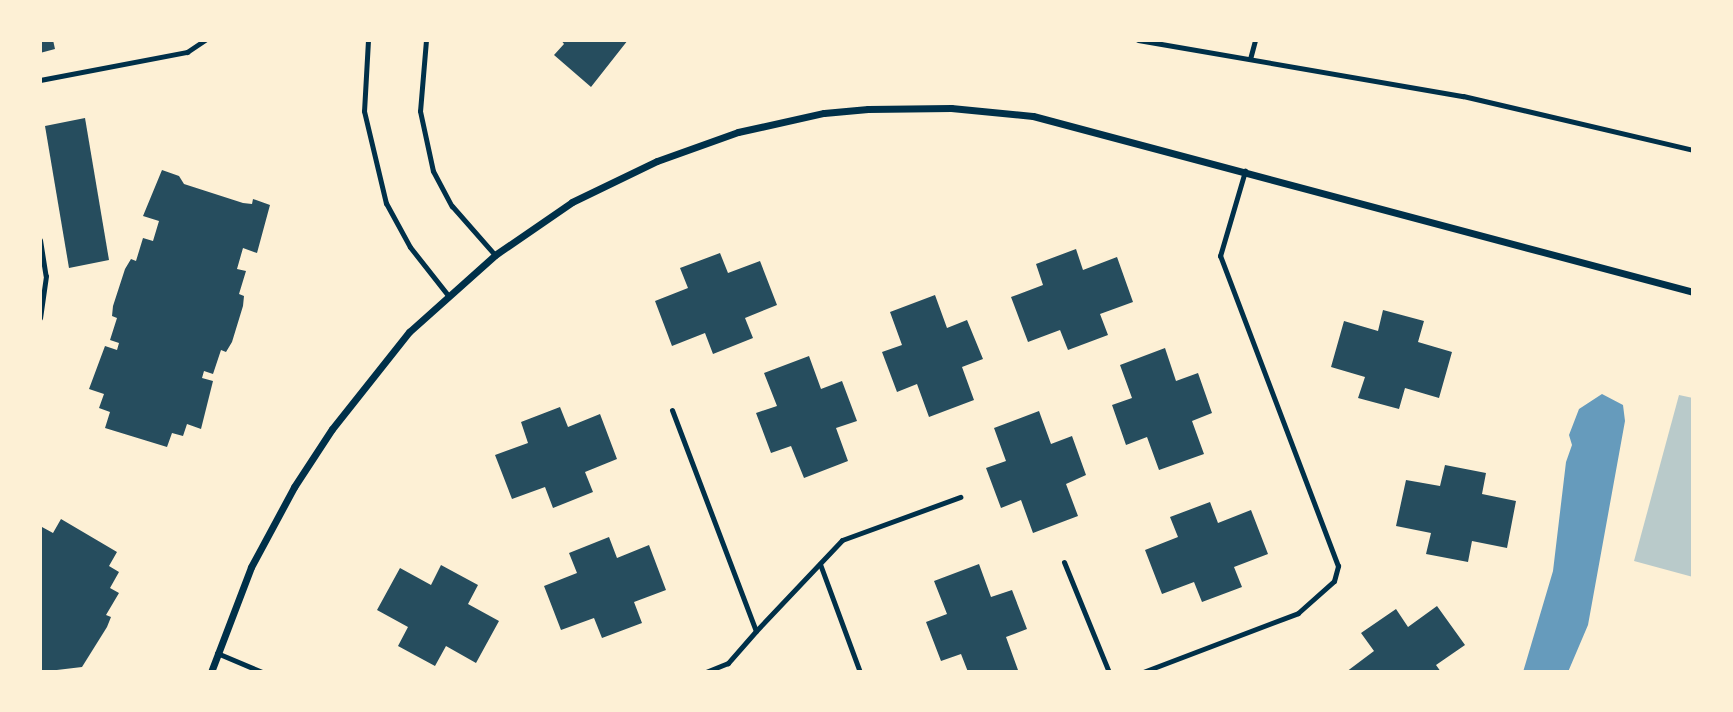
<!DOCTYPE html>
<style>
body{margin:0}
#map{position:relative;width:1733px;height:712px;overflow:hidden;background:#fdf0d5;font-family:Helvetica,sans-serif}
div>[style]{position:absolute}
.green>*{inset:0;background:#b9caca}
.water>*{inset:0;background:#669bbc}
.building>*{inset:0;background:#264d5e}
.service>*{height:5px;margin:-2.5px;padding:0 2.5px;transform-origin:2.5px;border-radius:2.5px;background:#003049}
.minor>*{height:7px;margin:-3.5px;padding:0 3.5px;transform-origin:3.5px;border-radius:3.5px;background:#003049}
span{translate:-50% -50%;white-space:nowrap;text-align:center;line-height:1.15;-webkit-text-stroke:5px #fdf0d5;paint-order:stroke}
.frame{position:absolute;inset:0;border:42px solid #fdf0d5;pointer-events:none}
</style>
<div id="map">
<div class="green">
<div style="clip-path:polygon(1679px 395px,1693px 398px,1693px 577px,1634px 561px)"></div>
</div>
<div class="water">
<div style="clip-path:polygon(1602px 394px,1623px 405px,1625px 421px,1588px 625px,1568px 672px,1523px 672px,1553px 571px,1566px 462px,1572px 445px,1569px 435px,1579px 409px)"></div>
</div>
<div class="building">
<div style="clip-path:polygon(40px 40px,53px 40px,55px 49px,40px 53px)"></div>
<div style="clip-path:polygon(561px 40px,628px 40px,591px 87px,554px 55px,564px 44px)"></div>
<div style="clip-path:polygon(85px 118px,109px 260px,69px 268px,45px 126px)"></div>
<div style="clip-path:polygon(162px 170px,179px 176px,184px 184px,243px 203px,252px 204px,253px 199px,270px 205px,257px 253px,243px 248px,237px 269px,246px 271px,239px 294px,244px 296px,243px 306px,232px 342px,226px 352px,221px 350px,213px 374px,204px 371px,202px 378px,213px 381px,201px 429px,187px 424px,183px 436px,172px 433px,167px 447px,105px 428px,110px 412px,99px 408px,104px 394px,89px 389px,105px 346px,117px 350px,119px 343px,110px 340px,117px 318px,112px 316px,113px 306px,125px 269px,131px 259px,136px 261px,143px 238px,153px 241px,159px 221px,143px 216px)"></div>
<div style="clip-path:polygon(1076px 249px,1083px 270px,1117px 257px,1133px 302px,1100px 314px,1108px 335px,1068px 350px,1060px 330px,1028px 342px,1011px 297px,1043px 285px,1036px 264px)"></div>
<div style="clip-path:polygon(720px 253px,728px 273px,760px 261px,777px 305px,745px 318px,753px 338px,713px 354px,705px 333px,672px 346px,655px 301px,688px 288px,680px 268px)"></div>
<div style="clip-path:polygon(935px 295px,947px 328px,967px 320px,983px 359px,962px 367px,974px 400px,929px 417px,917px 384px,897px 392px,882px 352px,902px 345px,890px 312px)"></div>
<div style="clip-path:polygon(1383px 310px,1424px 321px,1418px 342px,1452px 352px,1439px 398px,1405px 388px,1399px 409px,1358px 398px,1365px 377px,1331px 367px,1344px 321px,1378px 331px)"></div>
<div style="clip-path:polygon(1165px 348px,1176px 381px,1198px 373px,1212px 413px,1192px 421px,1204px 454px,1159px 470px,1147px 437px,1126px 445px,1112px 405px,1132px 398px,1120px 365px)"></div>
<div style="clip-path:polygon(809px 356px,821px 389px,842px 381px,857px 421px,836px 428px,848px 461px,804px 478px,791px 446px,771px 453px,756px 413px,777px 406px,764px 373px)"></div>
<div style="clip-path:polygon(560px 407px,568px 427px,600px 414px,617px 459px,585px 472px,593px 492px,553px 508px,545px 487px,512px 499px,495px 455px,528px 443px,521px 422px)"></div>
<div style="clip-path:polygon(1039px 411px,1051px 444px,1072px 436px,1086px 475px,1066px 484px,1078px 516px,1033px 533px,1021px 500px,1001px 508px,986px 468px,1006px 461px,994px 428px)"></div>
<div style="clip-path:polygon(1445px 465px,1486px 473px,1482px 494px,1516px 501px,1507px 548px,1472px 541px,1468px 562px,1426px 554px,1431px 533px,1396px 526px,1406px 480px,1440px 486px)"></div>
<div style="clip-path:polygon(1210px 502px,1218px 523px,1251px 510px,1268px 554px,1234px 567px,1242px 587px,1202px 602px,1194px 582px,1162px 594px,1145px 550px,1178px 537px,1170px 517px)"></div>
<div style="clip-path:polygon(61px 519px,117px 552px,109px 566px,119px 572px,110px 588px,119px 593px,106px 615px,111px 617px,107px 627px,82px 667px,40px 672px,40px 531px,42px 527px,53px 533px)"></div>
<div style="clip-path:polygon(609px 537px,617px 558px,649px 545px,666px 590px,634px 602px,642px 623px,602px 638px,594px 618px,561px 630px,544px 586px,577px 573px,569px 553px)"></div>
<div style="clip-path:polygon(979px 564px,991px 597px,1012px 590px,1027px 629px,1006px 637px,1018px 670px,1013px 672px,968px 672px,961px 654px,941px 661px,926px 622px,947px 614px,934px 581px)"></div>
<div style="clip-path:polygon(441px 565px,478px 585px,468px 604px,499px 621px,476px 663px,446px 646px,435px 666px,398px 646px,408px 627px,377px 610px,400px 568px,431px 585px)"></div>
<div style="clip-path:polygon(1437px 606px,1465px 645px,1436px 665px,1441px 672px,1346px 672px,1374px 651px,1361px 633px,1396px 609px,1408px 627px)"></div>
</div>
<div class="service">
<div style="left:368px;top:40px;width:71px;rotate:93.2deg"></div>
<div style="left:364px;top:111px;width:95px;rotate:76.6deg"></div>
<div style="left:386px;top:203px;width:50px;rotate:61.4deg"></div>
<div style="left:410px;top:247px;width:60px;rotate:51.8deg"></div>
<div style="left:426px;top:40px;width:71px;rotate:94.8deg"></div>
<div style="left:420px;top:111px;width:61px;rotate:77.8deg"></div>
<div style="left:433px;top:171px;width:40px;rotate:62deg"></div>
<div style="left:452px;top:206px;width:65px;rotate:48.7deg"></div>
<div style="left:1138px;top:40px;width:330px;rotate:9.8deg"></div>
<div style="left:1463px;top:96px;width:236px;rotate:13.2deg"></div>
<div style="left:1250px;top:59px;width:20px;rotate:-75deg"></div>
<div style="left:40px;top:80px;width:150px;rotate:-10.8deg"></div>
<div style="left:187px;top:52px;width:22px;rotate:-34deg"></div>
<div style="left:40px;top:240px;width:36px;rotate:81deg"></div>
<div style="left:46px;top:276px;width:42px;rotate:98.1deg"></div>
<div style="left:672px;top:410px;width:236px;rotate:69.2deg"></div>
<div style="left:756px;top:631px;width:43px;rotate:131.2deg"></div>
<div style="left:728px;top:663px;width:24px;rotate:158deg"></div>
<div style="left:1064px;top:562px;width:119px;rotate:67.8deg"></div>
<div style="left:820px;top:564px;width:115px;rotate:69.7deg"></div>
<div style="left:756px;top:631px;width:125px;rotate:-46.6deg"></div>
<div style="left:842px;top:540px;width:126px;rotate:-20deg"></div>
<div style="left:217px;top:653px;width:49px;rotate:22.9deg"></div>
<div style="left:1143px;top:672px;width:166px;rotate:-20.8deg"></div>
<div style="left:1298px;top:613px;width:48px;rotate:-41.6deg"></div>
<div style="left:1334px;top:581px;width:16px;rotate:-75deg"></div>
<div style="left:1338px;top:566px;width:332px;rotate:-110.8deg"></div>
<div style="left:1220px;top:256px;width:89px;rotate:-73.6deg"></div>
</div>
<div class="minor">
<div style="left:211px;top:672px;width:112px;rotate:-69.1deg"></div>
<div style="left:251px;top:567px;width:91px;rotate:-61.7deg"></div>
<div style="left:294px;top:487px;width:69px;rotate:-56.8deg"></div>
<div style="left:332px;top:429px;width:124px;rotate:-51.6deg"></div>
<div style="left:409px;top:332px;width:115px;rotate:-41.8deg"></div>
<div style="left:495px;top:255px;width:93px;rotate:-34.5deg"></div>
<div style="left:572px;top:202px;width:94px;rotate:-25.8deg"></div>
<div style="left:657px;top:161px;width:86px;rotate:-19.7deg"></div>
<div style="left:738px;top:132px;width:88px;rotate:-12.5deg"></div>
<div style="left:824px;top:113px;width:44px;rotate:-5.2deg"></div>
<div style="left:868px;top:109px;width:83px;rotate:-0.7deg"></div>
<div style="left:951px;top:108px;width:82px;rotate:5.6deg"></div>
<div style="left:1033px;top:116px;width:683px;rotate:14.93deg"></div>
</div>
<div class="frame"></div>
</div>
